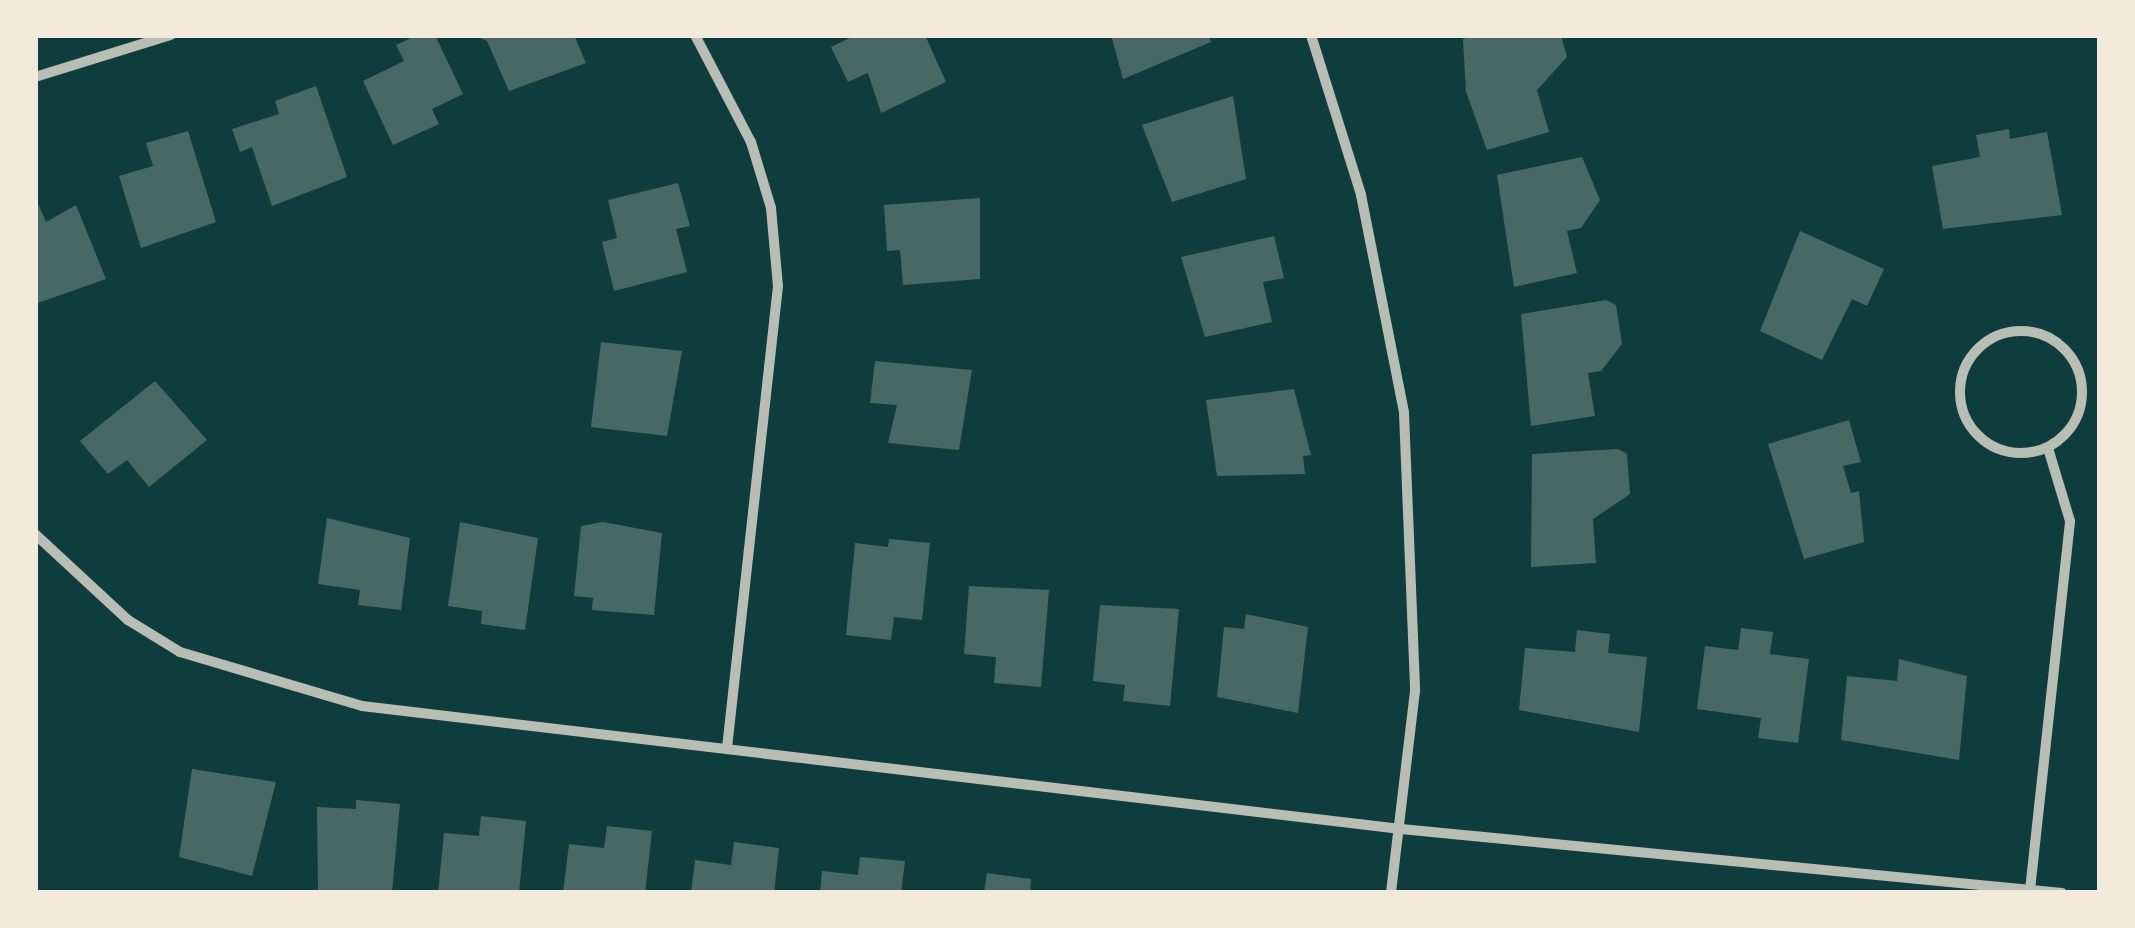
<!DOCTYPE html>
<style>
body{margin:0}
#map{position:relative;width:2135px;height:928px;overflow:hidden;background:#0f3d3e;font-family:Lora,serif}
div>[style]{position:absolute}
.building>*{inset:0;background:#486865}
.minor>*{height:10px;margin:-5px;padding:0 5px;transform-origin:5px;border-radius:5px;background:#b8beb3}
.minor>.ring{margin:-5px;padding:0;box-sizing:content-box;background:none;border:10px solid #b8beb3;border-radius:50%}
span{translate:-50% -50%;white-space:nowrap;text-align:center;line-height:1.15;-webkit-text-stroke:8px #f1e9da;paint-order:stroke}
.frame{position:absolute;inset:0;border:38px solid #f1e9da;pointer-events:none}
</style>
<div id="map">
<div class="building">
<div style="clip-path:polygon(417px 35px,435px 35px,463px 94px,432px 109px,439px 124px,393px 145px,363px 81px,404px 61px,396px 45px)"></div>
<div style="clip-path:polygon(474px 35px,574px 35px,586px 63px,509px 91px,487px 41px)"></div>
<div style="clip-path:polygon(856px 35px,925px 35px,946px 82px,881px 113px,868px 73px,848px 82px,831px 47px)"></div>
<div style="clip-path:polygon(1111px 35px,1208px 35px,1211px 42px,1123px 79px)"></div>
<div style="clip-path:polygon(1477px 35px,1561px 35px,1567px 57px,1537px 90px,1549px 132px,1487px 150px,1466px 92px,1463px 39px)"></div>
<div style="clip-path:polygon(316px 86px,347px 177px,272px 206px,252px 147px,240px 152px,232px 129px,279px 114px,275px 101px)"></div>
<div style="clip-path:polygon(1233px 96px,1246px 179px,1172px 202px,1142px 125px)"></div>
<div style="clip-path:polygon(2009px 129px,2010px 139px,2047px 132px,2062px 215px,1943px 229px,1932px 166px,1980px 157px,1976px 135px)"></div>
<div style="clip-path:polygon(188px 131px,216px 222px,141px 248px,119px 176px,153px 166px,146px 143px)"></div>
<div style="clip-path:polygon(1582px 157px,1600px 200px,1581px 228px,1567px 231px,1577px 273px,1514px 287px,1497px 175px)"></div>
<div style="clip-path:polygon(678px 183px,690px 226px,676px 229px,687px 272px,614px 291px,602px 242px,617px 238px,608px 200px)"></div>
<div style="clip-path:polygon(35px 197px,46px 222px,76px 205px,106px 279px,35px 304px)"></div>
<div style="clip-path:polygon(980px 198px,980px 279px,903px 285px,900px 250px,887px 251px,884px 205px)"></div>
<div style="clip-path:polygon(1800px 231px,1884px 269px,1867px 306px,1852px 299px,1822px 360px,1760px 331px)"></div>
<div style="clip-path:polygon(1274px 236px,1284px 278px,1263px 282px,1272px 322px,1205px 337px,1181px 257px)"></div>
<div style="clip-path:polygon(1606px 300px,1616px 305px,1622px 344px,1601px 371px,1588px 373px,1595px 416px,1531px 426px,1521px 314px)"></div>
<div style="clip-path:polygon(601px 342px,682px 351px,667px 436px,591px 427px)"></div>
<div style="clip-path:polygon(875px 361px,972px 370px,959px 450px,888px 443px,897px 405px,870px 403px)"></div>
<div style="clip-path:polygon(155px 381px,207px 440px,149px 487px,127px 460px,108px 474px,80px 441px)"></div>
<div style="clip-path:polygon(1294px 389px,1311px 455px,1303px 456px,1305px 474px,1217px 476px,1206px 400px)"></div>
<div style="clip-path:polygon(1849px 420px,1861px 462px,1843px 466px,1851px 493px,1859px 491px,1864px 542px,1804px 559px,1768px 444px)"></div>
<div style="clip-path:polygon(1618px 449px,1627px 454px,1630px 494px,1593px 519px,1596px 563px,1531px 567px,1532px 454px)"></div>
<div style="clip-path:polygon(327px 518px,410px 538px,401px 610px,358px 605px,360px 590px,318px 584px)"></div>
<div style="clip-path:polygon(460px 522px,538px 538px,525px 630px,481px 624px,482px 611px,448px 606px)"></div>
<div style="clip-path:polygon(603px 522px,662px 533px,654px 615px,592px 610px,593px 598px,574px 596px,581px 526px)"></div>
<div style="clip-path:polygon(889px 539px,930px 543px,922px 620px,894px 617px,891px 640px,846px 635px,855px 543px,888px 547px)"></div>
<div style="clip-path:polygon(969px 586px,1049px 590px,1041px 687px,994px 683px,996px 657px,964px 654px)"></div>
<div style="clip-path:polygon(1100px 605px,1179px 609px,1170px 706px,1123px 701px,1125px 685px,1093px 681px)"></div>
<div style="clip-path:polygon(1246px 614px,1308px 627px,1298px 713px,1217px 697px,1224px 627px,1244px 629px)"></div>
<div style="clip-path:polygon(1741px 628px,1773px 632px,1770px 654px,1809px 659px,1798px 743px,1758px 738px,1761px 718px,1697px 709px,1705px 646px,1738px 650px)"></div>
<div style="clip-path:polygon(1577px 630px,1610px 634px,1608px 653px,1647px 657px,1639px 732px,1519px 710px,1525px 648px,1575px 652px)"></div>
<div style="clip-path:polygon(1899px 659px,1967px 676px,1959px 760px,1841px 740px,1847px 676px,1897px 681px)"></div>
<div style="clip-path:polygon(192px 769px,276px 782px,252px 876px,179px 857px)"></div>
<div style="clip-path:polygon(356px 800px,400px 804px,392px 893px,318px 893px,317px 807px,356px 809px)"></div>
<div style="clip-path:polygon(481px 816px,526px 821px,519px 893px,438px 893px,444px 833px,479px 836px)"></div>
<div style="clip-path:polygon(607px 826px,652px 831px,645px 893px,563px 893px,569px 844px,604px 848px)"></div>
<div style="clip-path:polygon(734px 842px,779px 848px,774px 893px,691px 893px,695px 860px,731px 865px)"></div>
<div style="clip-path:polygon(860px 857px,905px 861px,901px 893px,820px 893px,822px 871px,858px 875px)"></div>
<div style="clip-path:polygon(987px 873px,1031px 879px,1030px 893px,984px 893px)"></div>
</div>
<div class="minor">
<div style="left:695px;top:35px;width:121px;rotate:62.4deg"></div>
<div style="left:751px;top:142px;width:69px;rotate:73.1deg"></div>
<div style="left:771px;top:208px;width:78px;rotate:84.9deg"></div>
<div style="left:778px;top:286px;width:466px;rotate:96.3deg"></div>
<div style="left:1311px;top:35px;width:168px;rotate:72.6deg"></div>
<div style="left:1361px;top:195px;width:222px;rotate:78.8deg"></div>
<div style="left:1404px;top:413px;width:278px;rotate:87.7deg"></div>
<div style="left:1415px;top:691px;width:203px;rotate:96.8deg"></div>
<div style="left:35px;top:77px;width:142px;rotate:-17.2deg"></div>
<div class="ring" style="left:1960px;top:331px;width:112px;height:112px"></div>
<div style="left:35px;top:534px;width:127px;rotate:42.8deg"></div>
<div style="left:128px;top:620px;width:61px;rotate:31.6deg"></div>
<div style="left:180px;top:652px;width:190px;rotate:16.5deg"></div>
<div style="left:362px;top:706px;width:1046px;rotate:6.75deg"></div>
<div style="left:1401px;top:829px;width:664px;rotate:5.53deg"></div>
<div style="left:2030px;top:890px;width:371px;rotate:-83.8deg"></div>
<div style="left:2070px;top:521px;width:76px;rotate:-106.8deg"></div>
</div>
<div class="frame"></div>
</div>
